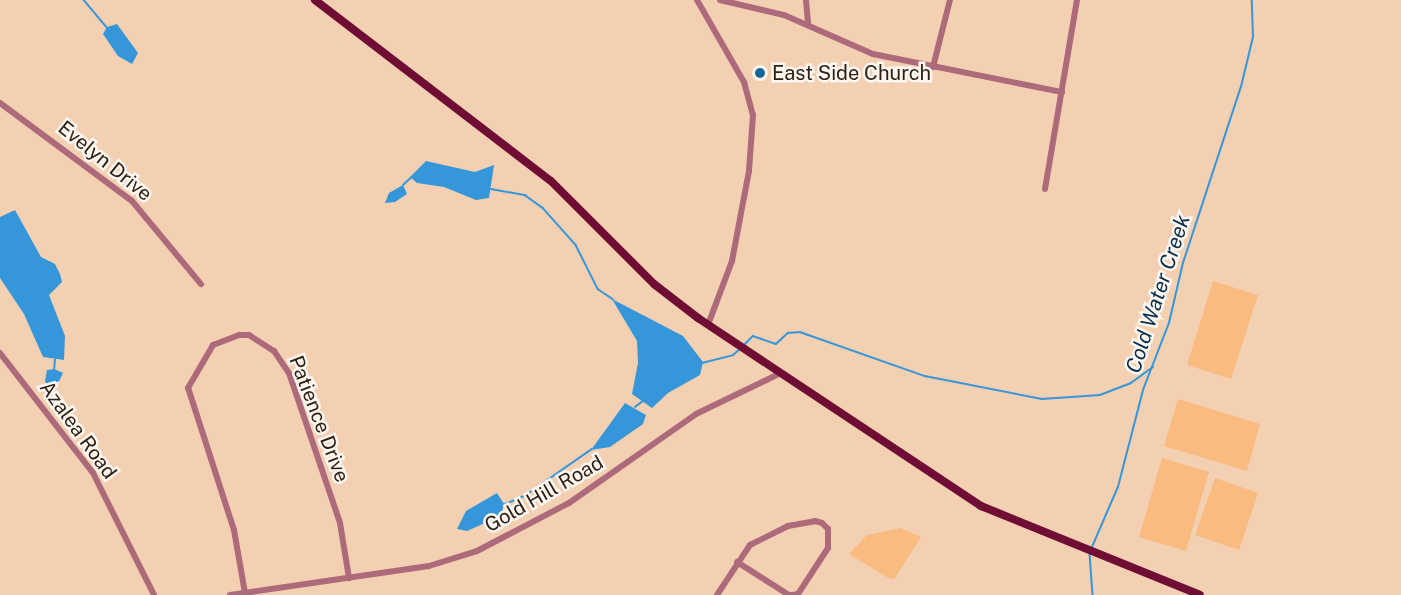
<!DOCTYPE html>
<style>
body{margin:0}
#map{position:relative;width:1401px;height:595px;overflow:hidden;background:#f3d0b1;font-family:"Public Sans",sans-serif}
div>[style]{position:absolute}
.green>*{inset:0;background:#fabb80}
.water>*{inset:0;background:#3596da}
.stream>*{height:1.5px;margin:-0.75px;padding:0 0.75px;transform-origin:0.75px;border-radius:0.75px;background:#3596da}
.minor>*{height:6px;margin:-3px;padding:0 3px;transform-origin:3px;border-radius:3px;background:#ad6a7b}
.major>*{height:8px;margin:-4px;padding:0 4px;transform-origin:4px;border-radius:4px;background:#6f0d35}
.dots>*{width:16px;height:16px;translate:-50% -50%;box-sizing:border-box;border:3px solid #fef6f0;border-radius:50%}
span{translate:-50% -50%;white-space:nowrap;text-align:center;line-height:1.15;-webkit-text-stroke:5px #fef6f0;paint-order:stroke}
.poi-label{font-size:20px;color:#2d2014}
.left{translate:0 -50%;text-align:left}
.street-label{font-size:20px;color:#2d2014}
.water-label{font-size:21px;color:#062f4a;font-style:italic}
</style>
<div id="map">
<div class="green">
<div style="clip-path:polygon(1213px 281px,1258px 295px,1231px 379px,1187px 365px)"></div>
<div style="clip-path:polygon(1178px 399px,1260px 424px,1247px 471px,1164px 446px)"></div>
<div style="clip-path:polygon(1162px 458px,1209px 472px,1186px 551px,1139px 537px)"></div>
<div style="clip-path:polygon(1215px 478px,1258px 493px,1239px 550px,1195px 535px)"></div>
<div style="clip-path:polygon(900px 528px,921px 537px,895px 578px,890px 579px,849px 554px,867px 535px)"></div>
</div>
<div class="water">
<div style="clip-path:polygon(117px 24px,138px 53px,132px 64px,118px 56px,103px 34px,107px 27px)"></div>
<div style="clip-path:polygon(426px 161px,475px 172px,494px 165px,489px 198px,476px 200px,444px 187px,417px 183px,410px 177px)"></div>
<div style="clip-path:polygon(403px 185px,407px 194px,395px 202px,385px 203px,389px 193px)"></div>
<div style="clip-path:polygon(15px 210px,41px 257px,55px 264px,60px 274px,62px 282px,49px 295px,65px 336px,64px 360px,43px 357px,24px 314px,0 278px,0 217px)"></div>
<div style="clip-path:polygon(612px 299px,683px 336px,703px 362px,700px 375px,668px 393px,652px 408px,632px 394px,638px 363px,637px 341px)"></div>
<div style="clip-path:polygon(54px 369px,63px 373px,52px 396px,45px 381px,47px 370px)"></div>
<div style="clip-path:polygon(625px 403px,646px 415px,643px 424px,610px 447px,591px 450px)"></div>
<div style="clip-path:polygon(497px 493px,504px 504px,501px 516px,467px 531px,457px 529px,466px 511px)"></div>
</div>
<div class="stream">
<div style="left:84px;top:0;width:35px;rotate:50deg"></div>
<div style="left:403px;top:185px;width:12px;rotate:-42deg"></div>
<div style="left:491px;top:189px;width:35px;rotate:10deg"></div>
<div style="left:525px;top:195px;width:22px;rotate:36deg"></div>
<div style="left:543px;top:208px;width:50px;rotate:48.3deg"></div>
<div style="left:576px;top:245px;width:49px;rotate:63.4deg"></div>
<div style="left:598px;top:289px;width:18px;rotate:34deg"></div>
<div style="left:745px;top:344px;width:11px;rotate:-45deg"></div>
<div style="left:753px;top:336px;width:24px;rotate:19deg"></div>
<div style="left:776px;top:344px;width:16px;rotate:-43deg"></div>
<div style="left:788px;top:333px;width:12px;rotate:-5deg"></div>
<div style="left:800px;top:332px;width:133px;rotate:19.4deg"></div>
<div style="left:925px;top:376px;width:119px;rotate:11.1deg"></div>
<div style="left:1042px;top:399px;width:58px;rotate:-3.9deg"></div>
<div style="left:1100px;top:395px;width:33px;rotate:-21deg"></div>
<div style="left:1131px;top:383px;width:27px;rotate:-36deg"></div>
<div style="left:702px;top:363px;width:32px;rotate:-14deg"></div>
<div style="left:733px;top:355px;width:8px;rotate:-40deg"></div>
<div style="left:54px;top:371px;width:11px;rotate:-85deg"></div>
<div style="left:635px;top:407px;width:10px;rotate:-37deg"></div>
<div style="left:503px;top:505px;width:25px;rotate:-23deg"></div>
<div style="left:526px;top:495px;width:80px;rotate:-34.9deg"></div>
<div style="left:1092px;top:547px;width:65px;rotate:-66.6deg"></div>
<div style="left:1118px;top:487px;width:100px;rotate:-75.5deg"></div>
<div style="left:1143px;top:390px;width:72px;rotate:-68.8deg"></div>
<div style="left:1169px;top:323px;width:62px;rotate:-76.9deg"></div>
<div style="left:1183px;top:263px;width:185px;rotate:-71.8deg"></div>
<div style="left:1241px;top:87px;width:51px;rotate:-76.5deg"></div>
<div style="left:1253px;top:37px;width:37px;rotate:-92deg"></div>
<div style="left:1090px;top:554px;width:41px;rotate:85.8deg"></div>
</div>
<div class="minor">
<div style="left:697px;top:0;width:95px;rotate:60.2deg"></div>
<div style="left:744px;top:82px;width:34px;rotate:75deg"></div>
<div style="left:753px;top:115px;width:56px;rotate:94.1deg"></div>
<div style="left:749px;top:171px;width:92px;rotate:100.7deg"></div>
<div style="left:732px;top:261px;width:68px;rotate:110.6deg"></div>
<div style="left:720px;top:0;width:66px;rotate:13.2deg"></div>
<div style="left:784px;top:15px;width:97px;rotate:23.7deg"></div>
<div style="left:873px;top:54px;width:193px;rotate:11.4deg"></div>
<div style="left:806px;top:0;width:25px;rotate:85deg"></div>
<div style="left:933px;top:67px;width:69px;rotate:-75.8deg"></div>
<div style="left:0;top:103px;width:164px;rotate:36.6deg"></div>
<div style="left:132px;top:201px;width:108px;rotate:50.3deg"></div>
<div style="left:1045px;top:189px;width:192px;rotate:-80.4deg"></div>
<div style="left:0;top:353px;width:152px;rotate:52.2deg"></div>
<div style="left:93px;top:473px;width:136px;rotate:63.4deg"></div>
<div style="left:737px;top:562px;width:62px;rotate:32.4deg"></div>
<div style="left:245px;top:593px;width:64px;rotate:-99.9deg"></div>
<div style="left:234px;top:530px;width:149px;rotate:-107.9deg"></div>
<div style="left:188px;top:388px;width:50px;rotate:-59.8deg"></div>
<div style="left:213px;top:345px;width:28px;rotate:-21deg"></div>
<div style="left:239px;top:335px;width:10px"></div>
<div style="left:249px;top:335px;width:30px;rotate:33deg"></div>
<div style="left:274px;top:351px;width:27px;rotate:56deg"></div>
<div style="left:289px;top:373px;width:158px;rotate:71.2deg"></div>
<div style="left:340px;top:523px;width:56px;rotate:80.7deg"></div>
<div style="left:230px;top:595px;width:201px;rotate:-8.3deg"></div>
<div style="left:429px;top:566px;width:50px;rotate:-17.4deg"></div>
<div style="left:477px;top:551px;width:104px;rotate:-27.6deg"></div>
<div style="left:569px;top:503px;width:155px;rotate:-35deg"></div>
<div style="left:696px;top:414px;width:94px;rotate:-25.8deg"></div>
<div style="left:717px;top:595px;width:60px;rotate:-56.6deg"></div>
<div style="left:750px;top:545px;width:42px;rotate:-26.6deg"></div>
<div style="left:788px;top:526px;width:27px;rotate:-10deg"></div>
<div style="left:815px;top:521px;width:7px;rotate:16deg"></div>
<div style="left:822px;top:523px;width:8px;rotate:45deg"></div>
<div style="left:828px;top:529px;width:19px;rotate:90deg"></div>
<div style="left:828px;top:548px;width:55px;rotate:123.1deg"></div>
<div style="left:798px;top:594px;width:6px;rotate:171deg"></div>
</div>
<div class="major">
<div style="left:315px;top:0;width:297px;rotate:37.5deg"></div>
<div style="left:551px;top:181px;width:146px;rotate:45deg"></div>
<div style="left:654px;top:284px;width:56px;rotate:37.7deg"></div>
<div style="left:698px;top:318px;width:340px;rotate:33.6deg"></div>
<div style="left:981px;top:506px;width:236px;rotate:22.1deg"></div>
</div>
<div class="dots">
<div style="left:760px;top:73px;background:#196699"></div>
</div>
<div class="poi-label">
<span class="left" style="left:772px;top:73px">East Side Church</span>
</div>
<div class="street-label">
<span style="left:105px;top:161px;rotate:39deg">Evelyn Drive</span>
<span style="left:319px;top:419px;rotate:69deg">Patience Drive</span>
<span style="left:78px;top:430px;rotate:54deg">Azalea Road</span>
<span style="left:544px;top:494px;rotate:-30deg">Gold Hill Road</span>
</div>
<div class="water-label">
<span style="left:1158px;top:294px;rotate:-72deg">Cold Water Creek</span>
</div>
</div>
